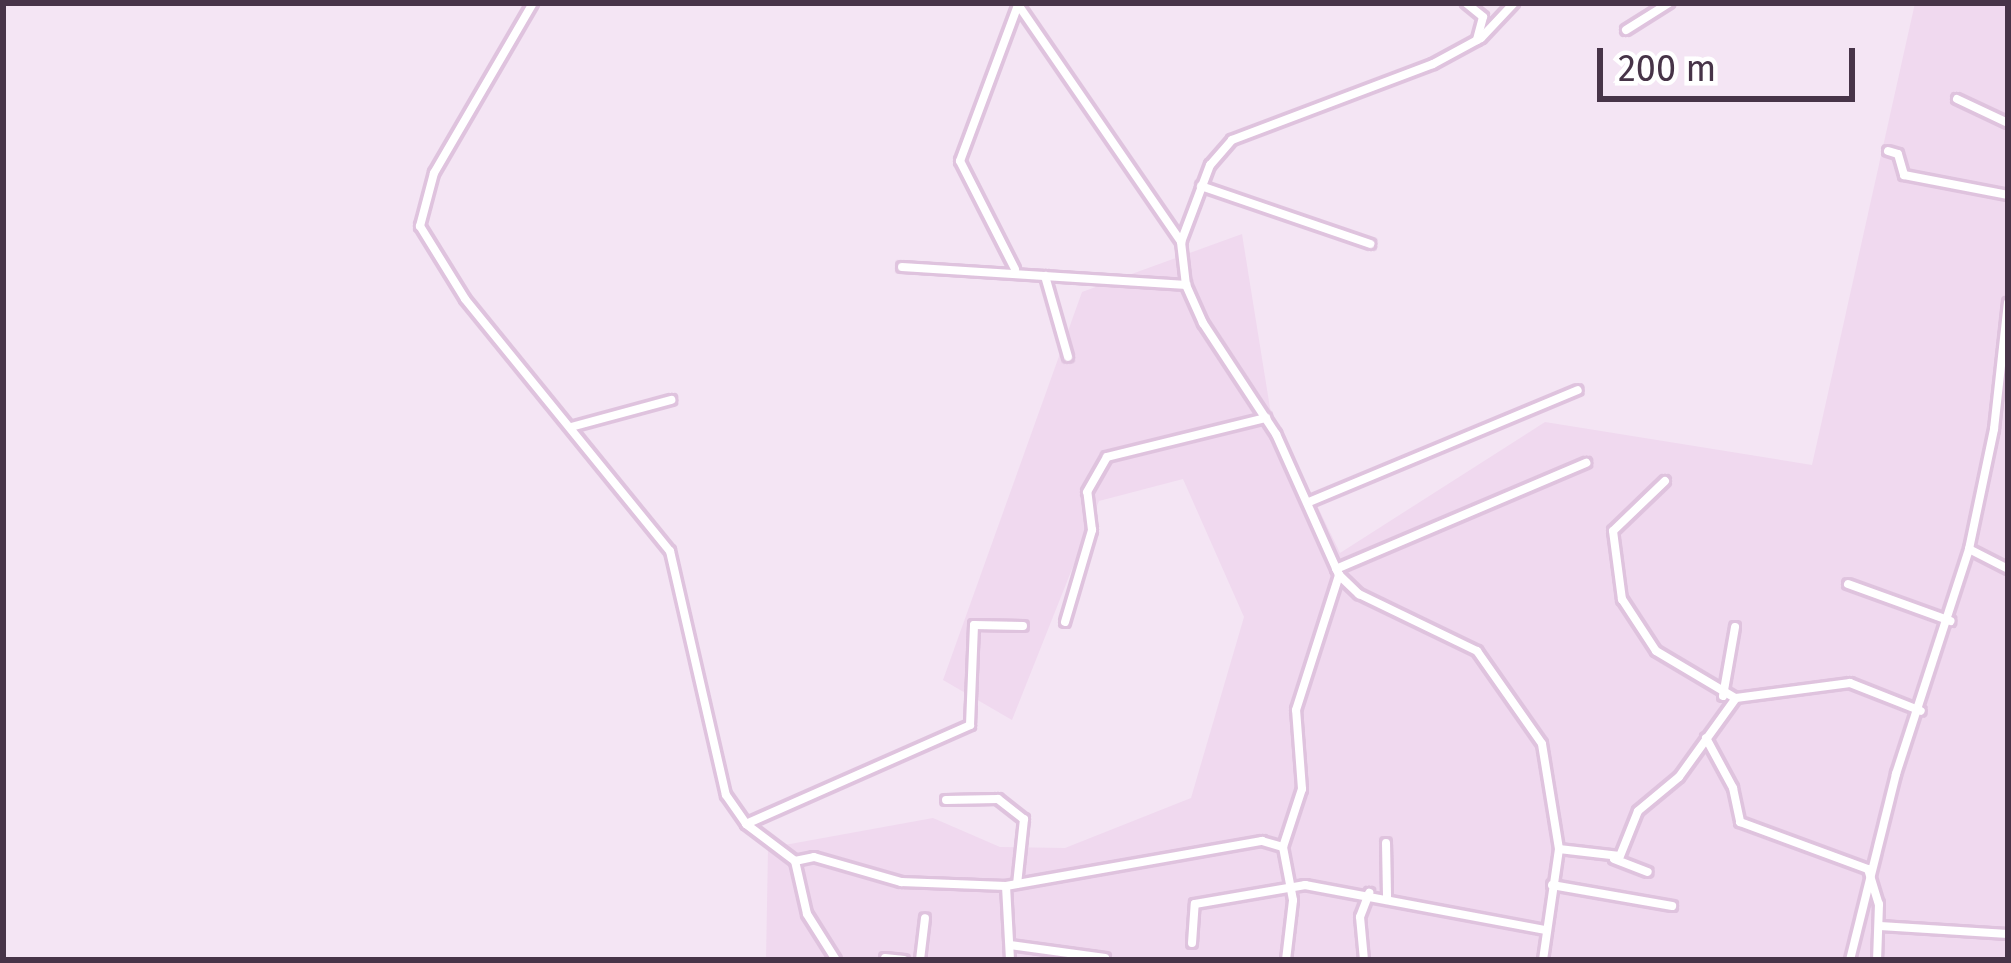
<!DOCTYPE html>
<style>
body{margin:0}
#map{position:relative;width:2011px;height:963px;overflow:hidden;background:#f4e5f4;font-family:"Fira Sans",sans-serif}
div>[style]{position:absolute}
.residential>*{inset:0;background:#f0d9ef}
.roads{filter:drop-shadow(3px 0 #dfc3de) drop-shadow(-3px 0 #dfc3de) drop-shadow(0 3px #dfc3de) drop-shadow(0 -3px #dfc3de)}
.minor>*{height:8px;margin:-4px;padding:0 4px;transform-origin:4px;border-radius:4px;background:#fff}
span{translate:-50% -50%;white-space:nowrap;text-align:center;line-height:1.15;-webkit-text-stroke:12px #fff;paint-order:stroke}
.frame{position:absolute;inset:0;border:6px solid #473448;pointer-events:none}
.scale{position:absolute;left:1597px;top:48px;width:258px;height:54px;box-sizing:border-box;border:6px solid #473448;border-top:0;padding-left:15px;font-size:36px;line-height:42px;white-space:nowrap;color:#473448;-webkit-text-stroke:9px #fff;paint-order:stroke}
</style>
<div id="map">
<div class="residential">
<div style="clip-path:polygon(1915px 3px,2008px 3px,2008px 960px,766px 960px,768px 848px,933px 818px,1000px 847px,1065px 848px,1191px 798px,1244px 617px,1183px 479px,1099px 501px,1012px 720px,943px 680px,1082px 292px,1242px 234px,1270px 408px,1340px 553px,1545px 422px,1812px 465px)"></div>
</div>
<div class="roads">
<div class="minor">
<div style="left:533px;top:3px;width:197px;rotate:120.2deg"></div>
<div style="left:434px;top:173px;width:55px;rotate:104.8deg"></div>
<div style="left:420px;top:226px;width:86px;rotate:58.3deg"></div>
<div style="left:465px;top:299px;width:325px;rotate:50.9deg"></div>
<div style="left:670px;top:551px;width:250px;rotate:77.1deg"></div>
<div style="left:726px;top:795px;width:35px;rotate:55deg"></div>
<div style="left:746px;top:824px;width:61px;rotate:37.1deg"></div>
<div style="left:795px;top:861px;width:54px;rotate:77.2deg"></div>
<div style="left:807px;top:914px;width:54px;rotate:57.8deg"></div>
<div style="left:1017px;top:3px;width:290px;rotate:55.5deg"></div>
<div style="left:1466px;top:3px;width:22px;rotate:39deg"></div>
<div style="left:1483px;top:17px;width:24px;rotate:105deg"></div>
<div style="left:1514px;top:3px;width:48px;rotate:133.3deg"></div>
<div style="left:1481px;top:38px;width:55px;rotate:151.6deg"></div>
<div style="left:1433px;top:64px;width:215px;rotate:159.3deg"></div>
<div style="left:1232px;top:140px;width:33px;rotate:131deg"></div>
<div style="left:1210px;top:165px;width:82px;rotate:110.6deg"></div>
<div style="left:1181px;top:242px;width:43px;rotate:83.4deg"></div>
<div style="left:1186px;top:285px;width:42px;rotate:65.9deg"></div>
<div style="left:1203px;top:323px;width:133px;rotate:56.7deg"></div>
<div style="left:1276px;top:434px;width:154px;rotate:65.9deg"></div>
<div style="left:1339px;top:575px;width:28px;rotate:44deg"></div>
<div style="left:1359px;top:594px;width:131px;rotate:25.8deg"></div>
<div style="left:1477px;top:651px;width:113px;rotate:55deg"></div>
<div style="left:1542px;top:744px;width:106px;rotate:80.8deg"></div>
<div style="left:1559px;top:849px;width:112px;rotate:98.2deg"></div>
<div style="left:1626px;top:30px;width:51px;rotate:-32.1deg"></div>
<div style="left:1957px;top:99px;width:56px;rotate:25.2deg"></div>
<div style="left:1888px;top:151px;width:10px;rotate:17deg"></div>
<div style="left:1898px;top:154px;width:22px;rotate:74deg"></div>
<div style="left:1904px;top:175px;width:106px;rotate:10.9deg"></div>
<div style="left:1201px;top:186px;width:179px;rotate:18.9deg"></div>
<div style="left:902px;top:267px;width:285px;rotate:3.6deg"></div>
<div style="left:1015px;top:269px;width:121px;rotate:-117deg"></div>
<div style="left:960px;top:161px;width:166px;rotate:-69.6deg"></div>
<div style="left:1045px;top:276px;width:84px;rotate:74.1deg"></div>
<div style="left:571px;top:427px;width:104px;rotate:-15.1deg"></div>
<div style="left:1665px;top:481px;width:72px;rotate:136.1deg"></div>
<div style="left:1613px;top:531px;width:69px;rotate:82.5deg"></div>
<div style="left:1622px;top:599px;width:62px;rotate:56.8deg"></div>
<div style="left:1656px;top:651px;width:92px;rotate:30.7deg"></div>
<div style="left:1309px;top:502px;width:291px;rotate:-22.6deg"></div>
<div style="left:1969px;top:549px;width:44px;rotate:27.1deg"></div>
<div style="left:1336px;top:569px;width:272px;rotate:-23deg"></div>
<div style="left:1848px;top:584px;width:109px;rotate:19.9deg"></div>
<div style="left:1065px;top:622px;width:96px;rotate:-73.6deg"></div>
<div style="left:1092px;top:530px;width:38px;rotate:-97deg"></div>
<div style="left:1087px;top:492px;width:40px;rotate:-60.3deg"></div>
<div style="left:1107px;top:457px;width:164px;rotate:-13.8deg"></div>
<div style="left:1723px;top:696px;width:70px;rotate:-80.1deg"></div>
<div style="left:1706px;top:738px;width:57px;rotate:61.6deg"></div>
<div style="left:1733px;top:788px;width:35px;rotate:78deg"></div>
<div style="left:1740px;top:822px;width:136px;rotate:20.2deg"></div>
<div style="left:1868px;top:869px;width:37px;rotate:73deg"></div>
<div style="left:1879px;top:904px;width:56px;rotate:92deg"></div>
<div style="left:946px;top:800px;width:52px;rotate:-1.1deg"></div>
<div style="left:998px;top:799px;width:33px;rotate:38deg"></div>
<div style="left:1024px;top:819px;width:65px;rotate:96.1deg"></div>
<div style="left:746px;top:824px;width:245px;rotate:-23.8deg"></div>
<div style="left:970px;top:725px;width:100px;rotate:-87.7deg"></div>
<div style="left:974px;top:625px;width:49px;rotate:1.2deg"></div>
<div style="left:1386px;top:843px;width:54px;rotate:88.9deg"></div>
<div style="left:1559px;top:849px;width:61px;rotate:6.5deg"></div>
<div style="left:1620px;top:856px;width:48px;rotate:-68.2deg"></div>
<div style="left:1638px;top:811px;width:53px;rotate:-39.7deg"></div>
<div style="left:1679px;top:777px;width:97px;rotate:-54.2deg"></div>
<div style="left:1736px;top:698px;width:115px;rotate:-7.5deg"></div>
<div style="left:1850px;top:683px;width:76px;rotate:21.5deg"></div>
<div style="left:1614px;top:859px;width:36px;rotate:21deg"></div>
<div style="left:795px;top:861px;width:19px;rotate:-12deg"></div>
<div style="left:814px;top:857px;width:91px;rotate:16deg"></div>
<div style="left:901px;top:882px;width:105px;rotate:2.2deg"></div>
<div style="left:1006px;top:886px;width:260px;rotate:-10deg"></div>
<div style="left:1262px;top:841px;width:22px;rotate:16deg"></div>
<div style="left:1552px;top:885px;width:122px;rotate:9.9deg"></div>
<div style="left:1006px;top:886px;width:74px;rotate:86.9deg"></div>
<div style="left:1880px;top:926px;width:128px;rotate:3.6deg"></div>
<div style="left:1192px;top:943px;width:39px;rotate:-86deg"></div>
<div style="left:1195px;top:904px;width:112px;rotate:-9.8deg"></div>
<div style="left:1305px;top:885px;width:245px;rotate:10.6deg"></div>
<div style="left:1010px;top:945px;width:96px;rotate:7.8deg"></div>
<div style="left:885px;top:958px;width:19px;rotate:6deg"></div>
<div style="left:920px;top:960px;width:42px;rotate:-83.2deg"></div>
<div style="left:1286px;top:960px;width:60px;rotate:-83.3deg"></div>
<div style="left:1293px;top:900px;width:54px;rotate:-100.7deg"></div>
<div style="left:1283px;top:847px;width:61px;rotate:-71.9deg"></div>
<div style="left:1302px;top:789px;width:79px;rotate:-94.3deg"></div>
<div style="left:1296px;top:710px;width:142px;rotate:-72.3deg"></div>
<div style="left:1364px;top:960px;width:43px;rotate:-95.3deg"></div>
<div style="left:1360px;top:917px;width:26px;rotate:-69deg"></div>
<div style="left:1850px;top:960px;width:192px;rotate:-76.1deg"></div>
<div style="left:1896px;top:774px;width:237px;rotate:-72deg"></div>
<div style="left:1969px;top:549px;width:123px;rotate:-78.2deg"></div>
<div style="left:1994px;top:429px;width:127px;rotate:-83.7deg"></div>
</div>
</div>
<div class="frame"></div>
<div class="scale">200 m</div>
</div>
